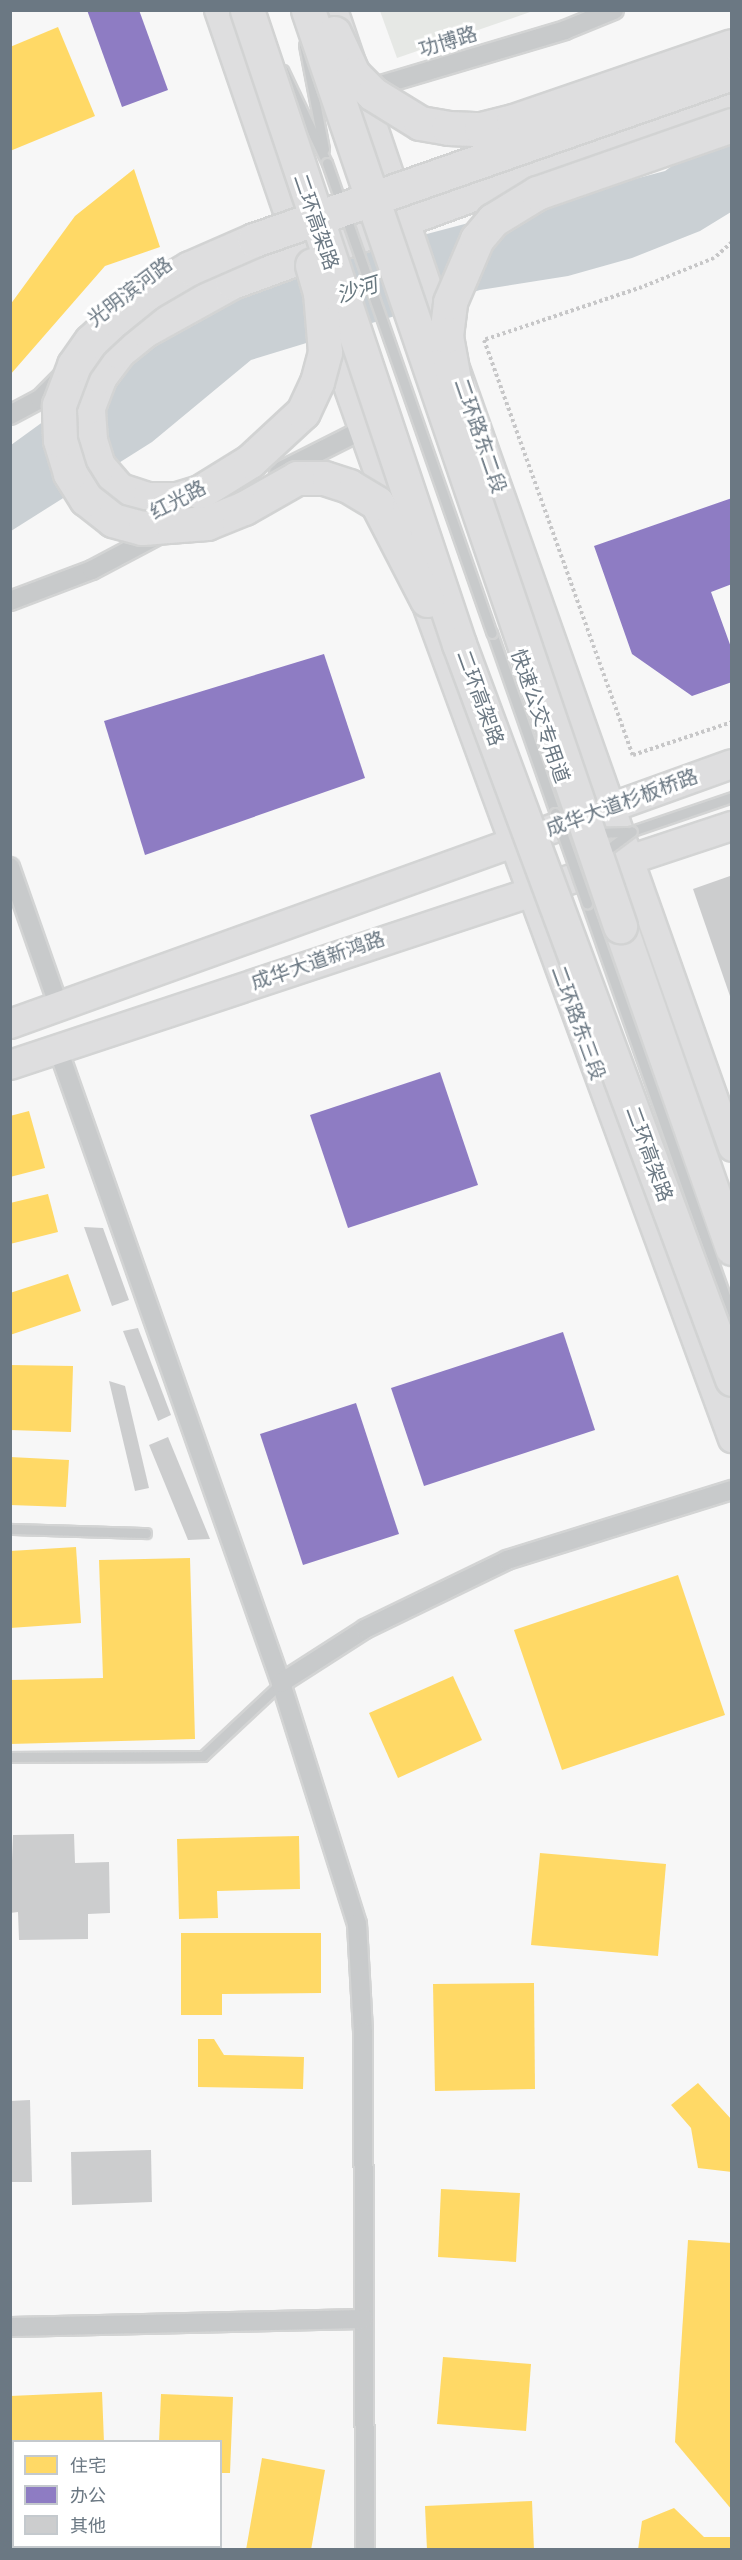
<!DOCTYPE html>
<meta charset="utf-8">
<style>
body{margin:0}
#map{position:relative;width:742px;height:2560px;overflow:hidden;background:#f7f7f7;font-family:Poppins,"Noto Sans SC",sans-serif}
div>[style]{position:absolute}
.green>*{inset:0;background:#e6e8e5}
.water>*{inset:0;background:#cad0d4}
.homes>*{inset:0;background:#ffd966}
.offices>*{inset:0;background:#8e7cc3}
.building>*{inset:0;background:#cccdce}
.path>*{height:4px;margin-top:-2px;transform-origin:0;background:repeating-linear-gradient(90deg,#c7c7c8 0 3px,transparent 0 6px)}
.roads{filter:drop-shadow(2px 0 #d3d4d4) drop-shadow(-2px 0 #d3d4d4) drop-shadow(0 2px #d3d4d4) drop-shadow(0 -2px #d3d4d4)}
.lane>*{height:9px;margin:-4.5px;padding:0 4.5px;transform-origin:4.5px;border-radius:4.5px;background:#c8cacb}
.street>*{height:18px;margin:-9px;padding:0 9px;transform-origin:9px;border-radius:9px;background:#c8cacb}
.secondary>*{height:26px;margin:-13px;padding:0 13px;transform-origin:13px;border-radius:13px;background:#dededf}
.primary>*{height:28px;margin:-14px;padding:0 14px;transform-origin:14px;border-radius:14px;background:#dededf}
.highway>*{height:33px;margin:-16.5px;padding:0 16.5px;transform-origin:16.5px;border-radius:16.5px;background:#dededf}
.bridges{filter:drop-shadow(2px 0 #d2d3d3) drop-shadow(-2px 0 #d2d3d3) drop-shadow(0 2px #d2d3d3) drop-shadow(0 -2px #d2d3d3)}
.lane-bridge>*{height:9px;margin:-4.5px;padding:0 4.5px;transform-origin:4.5px;border-radius:4.5px;background:#c8cacb}
.highway-bridge>*{height:33px;margin:-16.5px;padding:0 16.5px;transform-origin:16.5px;border-radius:16.5px;background:#dededf}
span{translate:-50% -50%;white-space:nowrap;text-align:center;line-height:1.15;-webkit-text-stroke:6px #fff;paint-order:stroke}
.street-label{font-size:20px;color:#6b7883}
.water-label{font-size:21px;color:#67777f;font-style:italic}
.frame{position:absolute;inset:0;border:12px solid #6b7883;pointer-events:none}
.legend{position:absolute;left:12px;top:2440px;width:210px;height:108px;box-sizing:border-box;background:#fff;border:2px solid #c4c9cd;margin:0;padding:8px 10px;list-style:none;font-size:18px;color:#6b7883}
.legend li{display:flex;align-items:center;gap:12px;height:30px}
.legend b{width:30px;border:2px solid #c4c9cd}
</style>
<div id="map">
<div class="green">
<div style="clip-path:polygon(380px 11px,380px 10px,533px 11px,397px 58px)"></div>
</div>
<div class="water">
<div style="clip-path:polygon(731px 100px,731px 212px,700px 231px,632px 258px,568px 276px,480px 290px,251px 360px,152px 442px,11px 531px,11px 445px,197px 310px,370px 249px,665px 171px,691px 152px)"></div>
</div>
<div class="homes">
<div style="clip-path:polygon(58px 27px,95px 116px,10px 151px,10px 47px)"></div>
<div style="clip-path:polygon(134px 169px,160px 247px,105px 266px,10px 375px,10px 305px,75px 216px)"></div>
<div style="clip-path:polygon(29px 1111px,45px 1168px,10px 1177px,10px 1116px)"></div>
<div style="clip-path:polygon(48px 1194px,58px 1232px,10px 1244px,10px 1203px)"></div>
<div style="clip-path:polygon(68px 1274px,81px 1311px,10px 1335px,10px 1293px)"></div>
<div style="clip-path:polygon(10px 1365px,73px 1366px,71px 1432px,10px 1430px)"></div>
<div style="clip-path:polygon(10px 1457px,69px 1460px,66px 1507px,10px 1505px)"></div>
<div style="clip-path:polygon(76px 1547px,81px 1623px,10px 1628px,10px 1551px)"></div>
<div style="clip-path:polygon(190px 1558px,195px 1739px,10px 1744px,10px 1680px,103px 1678px,99px 1560px)"></div>
<div style="clip-path:polygon(678px 1575px,725px 1715px,562px 1770px,514px 1630px)"></div>
<div style="clip-path:polygon(453px 1676px,482px 1740px,398px 1778px,369px 1713px)"></div>
<div style="clip-path:polygon(299px 1836px,300px 1889px,217px 1891px,218px 1918px,179px 1919px,177px 1839px)"></div>
<div style="clip-path:polygon(540px 1853px,666px 1864px,658px 1956px,531px 1945px)"></div>
<div style="clip-path:polygon(181px 1933px,321px 1933px,321px 1993px,222px 1994px,222px 2015px,181px 2015px)"></div>
<div style="clip-path:polygon(534px 1983px,535px 2089px,435px 2091px,433px 1984px)"></div>
<div style="clip-path:polygon(198px 2039px,214px 2039px,224px 2055px,304px 2057px,303px 2089px,198px 2087px)"></div>
<div style="clip-path:polygon(698px 2083px,732px 2120px,732px 2172px,698px 2168px,691px 2128px,671px 2105px)"></div>
<div style="clip-path:polygon(441px 2189px,520px 2193px,516px 2262px,438px 2257px)"></div>
<div style="clip-path:polygon(688px 2240px,732px 2243px,732px 2510px,675px 2442px)"></div>
<div style="clip-path:polygon(443px 2357px,531px 2364px,526px 2431px,437px 2424px)"></div>
<div style="clip-path:polygon(102px 2392px,104px 2442px,14px 2442px,10px 2471px,10px 2396px)"></div>
<div style="clip-path:polygon(161px 2394px,233px 2397px,230px 2473px,220px 2473px,220px 2442px,159px 2442px)"></div>
<div style="clip-path:polygon(262px 2458px,325px 2470px,311px 2550px,246px 2550px)"></div>
<div style="clip-path:polygon(532px 2501px,534px 2550px,427px 2550px,425px 2506px)"></div>
<div style="clip-path:polygon(674px 2508px,704px 2537px,732px 2537px,732px 2550px,638px 2550px,642px 2521px)"></div>
</div>
<div class="offices">
<div style="clip-path:polygon(87px 10px,139px 10px,168px 90px,122px 107px)"></div>
<div style="clip-path:polygon(732px 498px,732px 584px,711px 592px,732px 650px,732px 682px,692px 696px,632px 654px,594px 546px)"></div>
<div style="clip-path:polygon(324px 654px,365px 778px,145px 855px,104px 721px)"></div>
<div style="clip-path:polygon(440px 1072px,478px 1185px,348px 1228px,310px 1115px)"></div>
<div style="clip-path:polygon(563px 1332px,595px 1430px,424px 1486px,391px 1388px)"></div>
<div style="clip-path:polygon(356px 1403px,399px 1534px,303px 1565px,260px 1434px)"></div>
</div>
<div class="building">
<div style="clip-path:polygon(730px 876px,732px 880px,731px 999px,693px 889px)"></div>
<div style="clip-path:polygon(84px 1227px,103px 1228px,129px 1300px,112px 1306px)"></div>
<div style="clip-path:polygon(138px 1328px,171px 1415px,158px 1421px,123px 1331px)"></div>
<div style="clip-path:polygon(109px 1381px,125px 1386px,149px 1488px,135px 1491px)"></div>
<div style="clip-path:polygon(168px 1437px,210px 1539px,188px 1540px,149px 1445px)"></div>
<div style="clip-path:polygon(74px 1834px,75px 1863px,109px 1862px,110px 1913px,88px 1914px,88px 1939px,19px 1940px,18px 1912px,10px 1913px,13px 1835px)"></div>
<div style="clip-path:polygon(30px 2100px,32px 2182px,10px 2182px,10px 2101px)"></div>
<div style="clip-path:polygon(151px 2150px,152px 2202px,72px 2205px,71px 2152px)"></div>
</div>
<div class="path">
<div style="left:732px;top:242px;width:24px;rotate:138deg"></div>
<div style="left:714px;top:258px;width:78px;rotate:158.1deg"></div>
<div style="left:642px;top:287px;width:167px;rotate:161.5deg"></div>
<div style="left:484px;top:340px;width:441px;rotate:70.3deg"></div>
<div style="left:633px;top:755px;width:104px;rotate:-18.4deg"></div>
</div>
<div class="roads">
<div class="lane">
<div style="left:304px;top:45px;width:106px;rotate:79.1deg"></div>
<div style="left:283px;top:70px;width:103px;rotate:64.7deg"></div>
<div style="left:492px;top:633px;width:191px;rotate:70.7deg"></div>
<div style="left:632px;top:831px;width:106px;rotate:-18.8deg"></div>
<div style="left:587px;top:904px;width:436px;rotate:70.6deg"></div>
<div style="left:10px;top:1529px;width:136px;rotate:1.7deg"></div>
<div style="left:10px;top:1757px;width:193px;rotate:-0.3deg"></div>
<div style="left:203px;top:1756px;width:107px;rotate:-43.1deg"></div>
</div>
<div class="street">
<div style="left:364px;top:90px;width:210px;rotate:-16.6deg"></div>
<div style="left:565px;top:30px;width:53px;rotate:-22.2deg"></div>
<div style="left:10px;top:415px;width:34px;rotate:-28deg"></div>
<div style="left:40px;top:399px;width:34px;rotate:-45deg"></div>
<div style="left:279px;top:472px;width:93px;rotate:-26.8deg"></div>
<div style="left:10px;top:601px;width:88px;rotate:-20.7deg"></div>
<div style="left:92px;top:570px;width:79px;rotate:-27.9deg"></div>
<div style="left:10px;top:867px;width:148px;rotate:70.7deg"></div>
<div style="left:58px;top:1049px;width:672px;rotate:70.62deg"></div>
<div style="left:281px;top:1683px;width:253px;rotate:72.5deg"></div>
<div style="left:357px;top:1924px;width:108px;rotate:86.8deg"></div>
<div style="left:363px;top:2032px;width:518px;rotate:89.78deg"></div>
<div style="left:281px;top:1683px;width:100px;rotate:-32.7deg"></div>
<div style="left:365px;top:1629px;width:158px;rotate:-25.9deg"></div>
<div style="left:507px;top:1560px;width:236px;rotate:-17.3deg"></div>
<div style="left:10px;top:2327px;width:354px;rotate:-1.3deg"></div>
</div>
<div class="secondary">
<div style="left:218px;top:10px;width:246px;rotate:71.1deg"></div>
<div style="left:334px;top:10px;width:344px;rotate:71.2deg"></div>
<div style="left:328px;top:332px;width:201px;rotate:70.5deg"></div>
<div style="left:457px;top:371px;width:824px;rotate:70.51deg"></div>
<div style="left:418px;top:583px;width:912px;rotate:69.86deg"></div>
</div>
<div class="primary">
<div style="left:10px;top:1024px;width:767px;rotate:-19.8deg"></div>
<div style="left:10px;top:1065px;width:761px;rotate:-18.32deg"></div>
</div>
<div class="highway">
<div style="left:200px;top:492px;width:24px;rotate:163deg"></div>
<div style="left:177px;top:499px;width:30px;rotate:180deg"></div>
<div style="left:147px;top:499px;width:29px;rotate:-162deg"></div>
<div style="left:119px;top:490px;width:32px;rotate:-131deg"></div>
<div style="left:98px;top:466px;width:28px;rotate:-107deg"></div>
<div style="left:90px;top:439px;width:32px;rotate:-94deg"></div>
<div style="left:88px;top:407px;width:33px;rotate:-69deg"></div>
<div style="left:100px;top:376px;width:31px;rotate:-53deg"></div>
<div style="left:119px;top:351px;width:33px;rotate:-39deg"></div>
<div style="left:145px;top:330px;width:99px;rotate:-28.9deg"></div>
<div style="left:232px;top:282px;width:532px;rotate:-20.1deg"></div>
<div style="left:620px;top:926px;width:341px;rotate:70.8deg"></div>
</div>
</div>
<div class="bridges">
<div class="lane-bridge">
<div style="left:327px;top:163px;width:498px;rotate:70.7deg"></div>
<div style="left:555px;top:813px;width:96px;rotate:70.6deg"></div>
<div style="left:596px;top:833px;width:31px;rotate:-2deg"></div>
<div style="left:603px;top:853px;width:36px;rotate:-37deg"></div>
</div>
<div class="highway-bridge">
<div style="left:247px;top:10px;width:669px;rotate:71.51deg"></div>
<div style="left:459px;top:644px;width:784px;rotate:69.62deg"></div>
<div style="left:308px;top:10px;width:968px;rotate:71.19deg"></div>
<div style="left:334px;top:33px;width:45px;rotate:65.1deg"></div>
<div style="left:353px;top:74px;width:28px;rotate:45deg"></div>
<div style="left:373px;top:94px;width:55px;rotate:31.7deg"></div>
<div style="left:420px;top:123px;width:28px;rotate:10deg"></div>
<div style="left:448px;top:128px;width:33px;rotate:2deg"></div>
<div style="left:481px;top:129px;width:33px;rotate:-14deg"></div>
<div style="left:513px;top:121px;width:231px;rotate:-18.9deg"></div>
<div style="left:456px;top:391px;width:56px;rotate:-100.3deg"></div>
<div style="left:446px;top:336px;width:34px;rotate:-83deg"></div>
<div style="left:450px;top:302px;width:69px;rotate:-66.8deg"></div>
<div style="left:477px;top:239px;width:25px;rotate:-50deg"></div>
<div style="left:493px;top:220px;width:52px;rotate:-31.5deg"></div>
<div style="left:537px;top:193px;width:207px;rotate:-19.2deg"></div>
<div style="left:200px;top:492px;width:59px;rotate:-31.8deg"></div>
<div style="left:250px;top:461px;width:72px;rotate:-42.8deg"></div>
<div style="left:303px;top:412px;width:33px;rotate:-65deg"></div>
<div style="left:317px;top:382px;width:31px;rotate:-75deg"></div>
<div style="left:325px;top:352px;width:59px;rotate:-94.8deg"></div>
<div style="left:320px;top:293px;width:29px;rotate:-106deg"></div>
<div style="left:427px;top:600px;width:109px;rotate:-117.3deg"></div>
<div style="left:377px;top:503px;width:33px;rotate:-149deg"></div>
<div style="left:349px;top:486px;width:26px;rotate:-162deg"></div>
<div style="left:324px;top:478px;width:27px;rotate:180deg"></div>
<div style="left:297px;top:478px;width:61px;rotate:150.5deg"></div>
<div style="left:244px;top:508px;width:40px;rotate:158deg"></div>
<div style="left:207px;top:523px;width:65px;rotate:175.6deg"></div>
<div style="left:142px;top:528px;width:30px;rotate:-165deg"></div>
<div style="left:113px;top:520px;width:34px;rotate:-142deg"></div>
<div style="left:86px;top:499px;width:31px;rotate:-122deg"></div>
<div style="left:70px;top:473px;width:34px;rotate:-107deg"></div>
<div style="left:60px;top:440px;width:35px;rotate:-92deg"></div>
<div style="left:59px;top:405px;width:43px;rotate:-69.4deg"></div>
<div style="left:74px;top:365px;width:29px;rotate:-55deg"></div>
<div style="left:91px;top:341px;width:33px;rotate:-43deg"></div>
<div style="left:115px;top:319px;width:41px;rotate:-39.1deg"></div>
<div style="left:147px;top:293px;width:50px;rotate:-30.2deg"></div>
<div style="left:190px;top:268px;width:70px;rotate:-23.6deg"></div>
<div style="left:254px;top:240px;width:506px;rotate:-19.26deg"></div>
</div>
</div>
<div class="street-label">
<span style="left:448px;top:42px;rotate:-17deg">功博路</span>
<span style="left:316px;top:222px;rotate:71deg">二环高架路</span>
<span style="left:130px;top:292px;rotate:-37deg">光明滨河路</span>
<span style="left:480px;top:436px;rotate:71deg">二环路东二段</span>
<span style="left:178px;top:500px;rotate:-27deg">红光路</span>
<span style="left:480px;top:698px;rotate:70deg">二环高架路</span>
<span style="left:540px;top:716px;rotate:71deg">快速公交专用道</span>
<span style="left:622px;top:803px;rotate:-20deg">成华大道杉板桥路</span>
<span style="left:318px;top:961px;rotate:-19deg">成华大道新鸿路</span>
<span style="left:578px;top:1023px;rotate:70deg">二环路东三段</span>
<span style="left:649px;top:1154px;rotate:70deg">二环高架路</span>
</div>
<div class="water-label">
<span style="left:357px;top:290px;rotate:-17deg">沙河</span>
</div>
<div class="frame"></div>
<ul class="legend">
<li><b style="height:16px;background:#ffd966"></b>住宅</li>
<li><b style="height:16px;background:#8e7cc3"></b>办公</li>
<li><b style="height:16px;background:#cccdce"></b>其他</li>
</ul>
</div>
